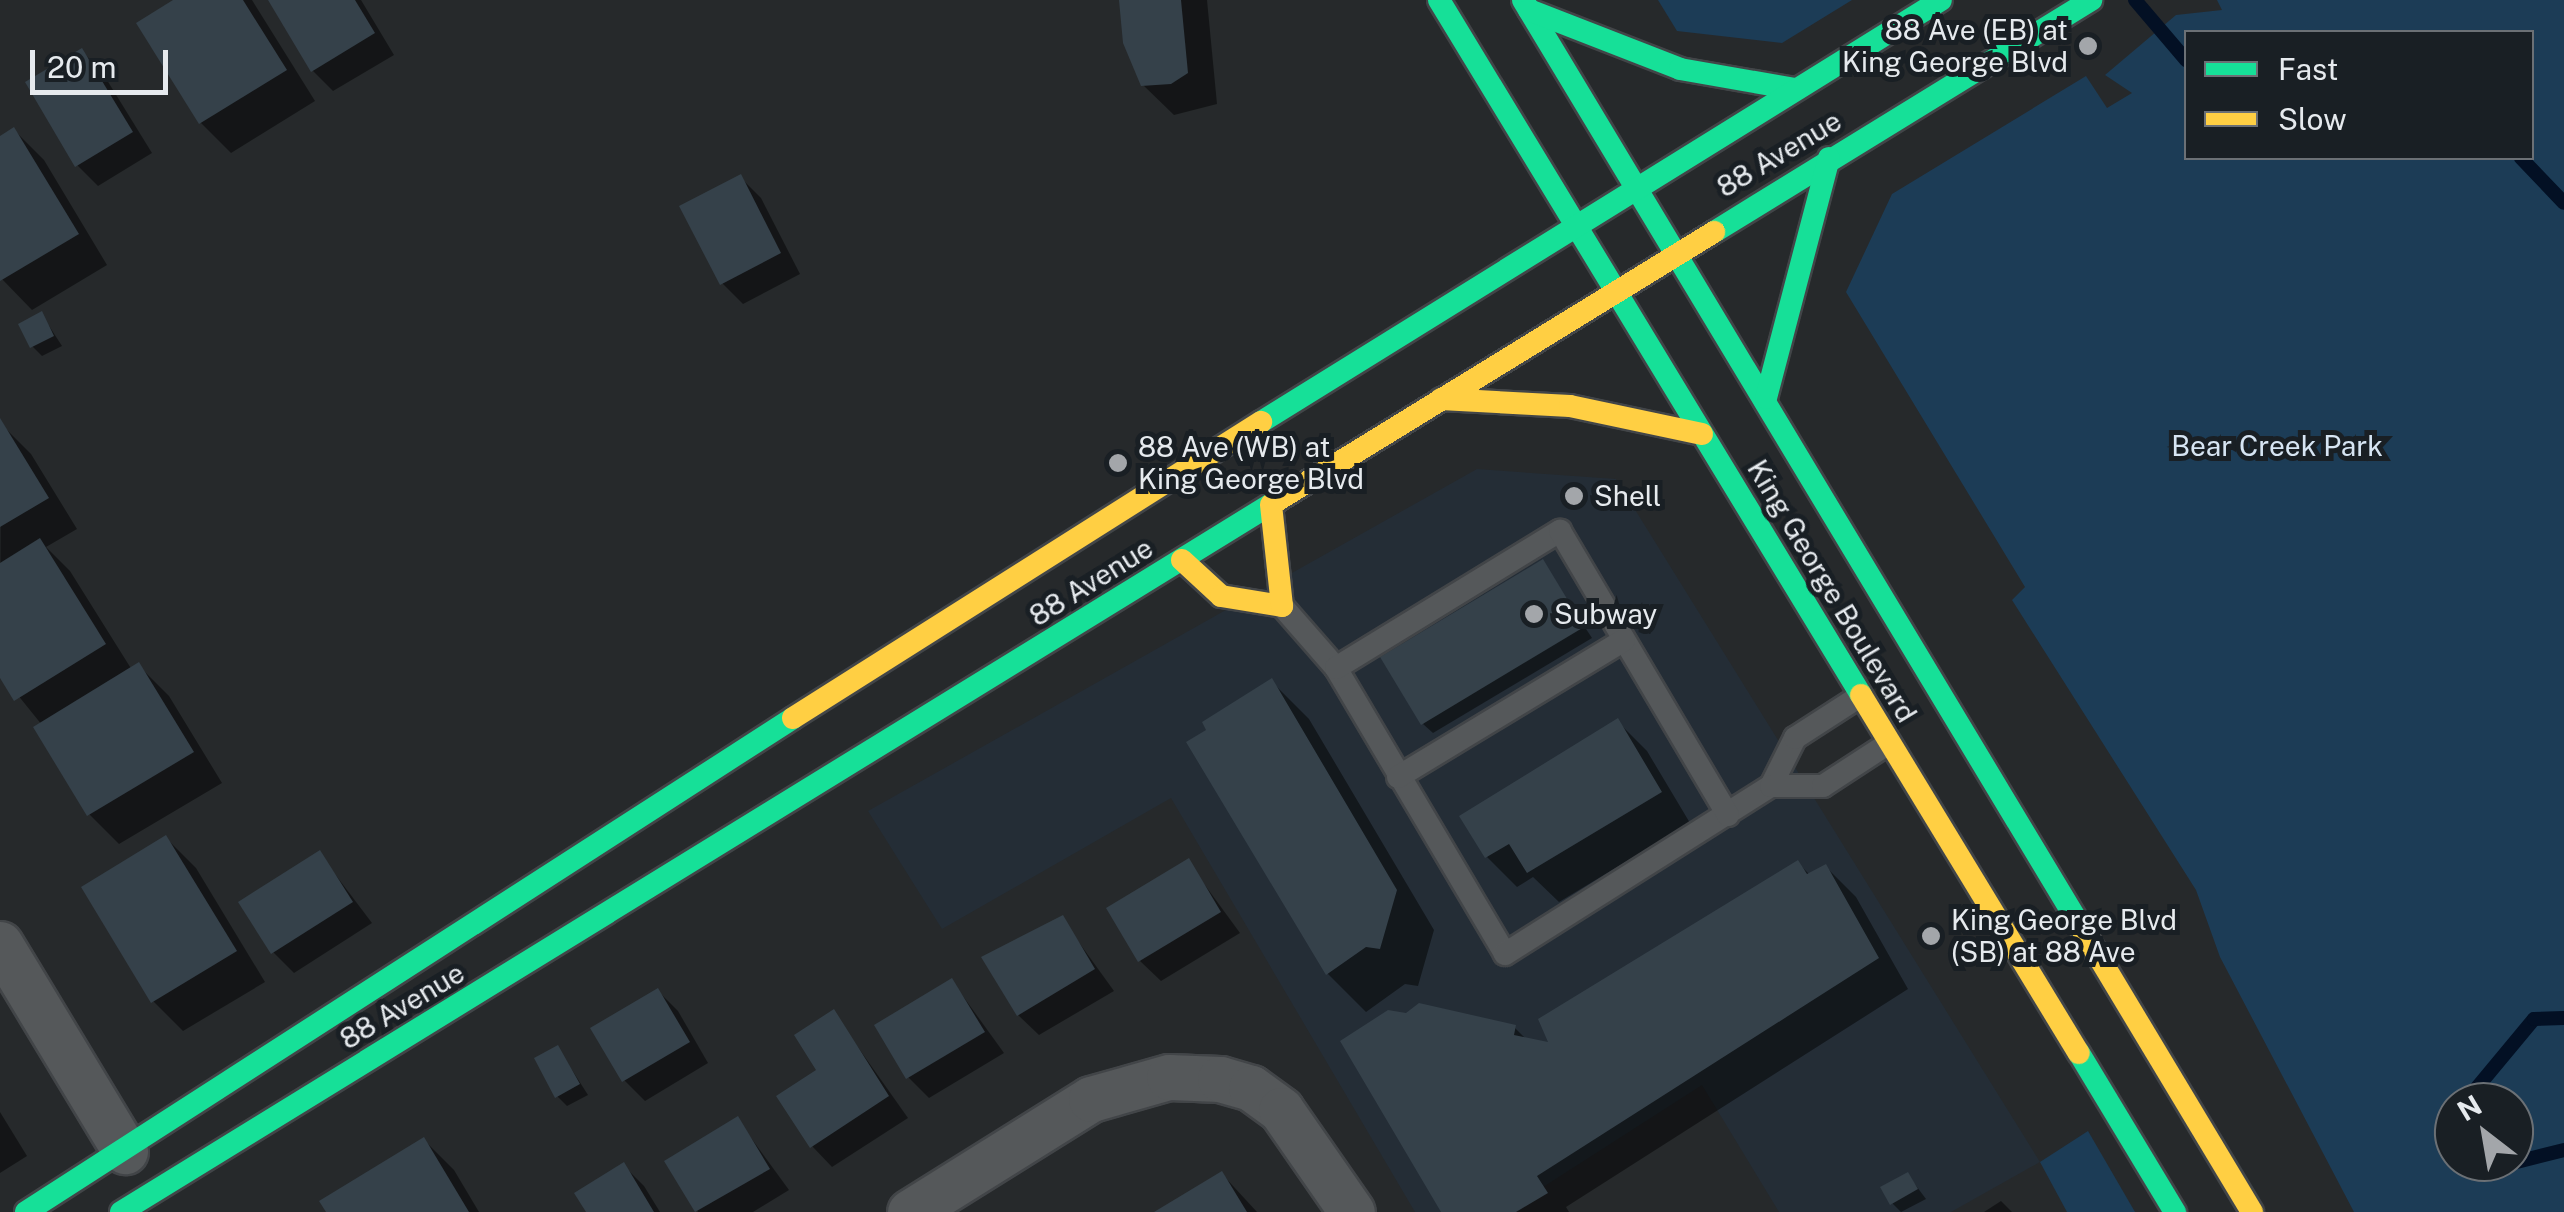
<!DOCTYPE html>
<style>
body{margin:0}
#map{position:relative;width:2564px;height:1212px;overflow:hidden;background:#26292b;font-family:"Public Sans",sans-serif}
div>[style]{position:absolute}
.built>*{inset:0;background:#242d36}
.green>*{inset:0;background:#1c3c56}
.shadow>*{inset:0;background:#0007}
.stream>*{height:14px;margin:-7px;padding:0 7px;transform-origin:7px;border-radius:7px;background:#031024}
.building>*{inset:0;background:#35414a}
.roads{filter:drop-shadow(2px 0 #424548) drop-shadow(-2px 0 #424548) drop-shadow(0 2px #424548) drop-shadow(0 -2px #424548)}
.lane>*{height:22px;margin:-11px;padding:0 11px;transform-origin:11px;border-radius:11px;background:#55585a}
.street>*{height:45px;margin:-22.5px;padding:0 22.5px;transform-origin:22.5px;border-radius:22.5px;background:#55585a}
.fast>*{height:22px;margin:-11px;padding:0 11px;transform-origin:11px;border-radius:11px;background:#16e098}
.slow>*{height:22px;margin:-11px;padding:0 11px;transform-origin:11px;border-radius:11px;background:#ffcf43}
.dots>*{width:28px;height:28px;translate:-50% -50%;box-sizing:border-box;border:5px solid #191f24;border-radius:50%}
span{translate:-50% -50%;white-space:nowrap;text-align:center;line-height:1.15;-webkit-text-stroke:10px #191f24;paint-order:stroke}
.poi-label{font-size:28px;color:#e6eaee}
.right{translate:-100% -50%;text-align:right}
.left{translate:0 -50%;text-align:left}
.street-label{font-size:28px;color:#e6eaee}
.park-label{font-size:28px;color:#d7e5f3}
.legend{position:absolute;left:2184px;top:30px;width:350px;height:130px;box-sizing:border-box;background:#191f24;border:2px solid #6b7075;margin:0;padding:12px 18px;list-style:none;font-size:30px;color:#e6eaee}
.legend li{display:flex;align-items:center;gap:20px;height:50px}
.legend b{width:50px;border:2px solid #6b7075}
.north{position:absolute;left:2434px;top:1082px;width:100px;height:100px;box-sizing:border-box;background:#191f24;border:2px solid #6b7075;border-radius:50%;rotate:329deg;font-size:28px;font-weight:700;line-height:40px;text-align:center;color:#e6eaee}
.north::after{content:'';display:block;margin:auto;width:35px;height:45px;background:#a3a6aa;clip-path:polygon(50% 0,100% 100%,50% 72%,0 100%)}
.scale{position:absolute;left:30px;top:50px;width:138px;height:45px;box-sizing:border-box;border:5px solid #e6eaee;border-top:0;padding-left:12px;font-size:30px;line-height:35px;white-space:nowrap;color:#e6eaee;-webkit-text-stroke:8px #191f24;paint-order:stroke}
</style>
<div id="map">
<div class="built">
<div style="clip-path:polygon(1477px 469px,1616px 479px,2040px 1162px,1951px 1212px,1779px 1212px,1702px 1085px,1504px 1212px,1415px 1212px,1171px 798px,942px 929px,868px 811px)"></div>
</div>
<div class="green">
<div style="clip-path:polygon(1658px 0,1852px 0,1782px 43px,1677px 31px)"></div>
<div style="clip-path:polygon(evenodd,2217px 0,2564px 0,2564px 1212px,2354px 1212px,2220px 957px,2196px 890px,2012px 600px,2025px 587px,1846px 292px,1892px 194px,2086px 76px,2107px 108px,2132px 93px,2105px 75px,2176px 15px,2222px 10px,2217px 0,2186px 32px,2532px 32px,2532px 158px,2186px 158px,2186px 32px,2217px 0,2514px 1102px,2514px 1162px,2454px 1162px,2454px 1102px,2514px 1102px)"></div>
<div style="clip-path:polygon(2088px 1131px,2135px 1212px,2067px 1212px,2040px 1162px)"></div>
</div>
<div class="shadow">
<div style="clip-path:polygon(177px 0,252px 0,315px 101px,231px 153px,201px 123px)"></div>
<div style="clip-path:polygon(270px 0,361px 0,394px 55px,333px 91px,313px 71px)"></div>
<div style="clip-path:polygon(1122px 0,1207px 0,1217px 104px,1174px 115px,1143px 85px)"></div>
<div style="clip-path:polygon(82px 51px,102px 72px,152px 153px,98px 186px,77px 165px)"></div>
<div style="clip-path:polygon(14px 130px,44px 160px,107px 265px,32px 310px,0 277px,0 139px)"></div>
<div style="clip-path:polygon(740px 177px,761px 198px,800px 274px,743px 304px,722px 283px)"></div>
<div style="clip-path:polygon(42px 315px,62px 346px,42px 356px,32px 346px)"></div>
<div style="clip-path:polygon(1px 424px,31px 454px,77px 529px,46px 547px,70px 571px,132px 670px,139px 666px,169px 696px,222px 783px,119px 844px,89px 814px,42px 725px,0 673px)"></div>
<div style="clip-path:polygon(1542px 562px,1592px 638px,1433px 733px,1423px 724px)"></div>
<div style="clip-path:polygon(1271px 681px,1309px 719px,1434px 930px,1418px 986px,1405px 984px,1366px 1012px,1328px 974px,1190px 743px)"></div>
<div style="clip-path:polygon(1617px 721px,1647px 751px,1690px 823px,1559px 902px,1533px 877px,1517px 887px,1487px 857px)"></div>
<div style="clip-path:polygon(166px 838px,196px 868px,265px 982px,183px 1031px,153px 1001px)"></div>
<div style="clip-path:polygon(319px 853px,372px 923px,294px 973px,273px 952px)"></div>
<div style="clip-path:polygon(1188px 862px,1240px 933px,1161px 981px,1140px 961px)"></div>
<div style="clip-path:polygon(1798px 863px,1810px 875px,1826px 867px,1856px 897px,1908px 989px,1566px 1207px,1569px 1212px,1444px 1212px,1515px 1028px,1527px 1040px,1552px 1046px)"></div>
<div style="clip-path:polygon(1062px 919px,1114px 991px,1039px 1035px,1018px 1015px)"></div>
<div style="clip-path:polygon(952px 981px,1004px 1053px,929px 1098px,908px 1077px)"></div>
<div style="clip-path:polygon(658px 991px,678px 1011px,708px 1063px,645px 1101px,624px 1080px)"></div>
<div style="clip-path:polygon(833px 1012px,908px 1118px,832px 1167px,812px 1146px)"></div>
<div style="clip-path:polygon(558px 1048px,588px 1095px,567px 1106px,557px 1096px)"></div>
<div style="clip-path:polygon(0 1112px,27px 1156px,0 1173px)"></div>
<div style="clip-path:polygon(738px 1120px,789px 1190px,753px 1212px,698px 1212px,668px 1162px)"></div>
<div style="clip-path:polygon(424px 1140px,454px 1170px,479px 1212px,329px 1212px)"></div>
<div style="clip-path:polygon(623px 1165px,644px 1186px,660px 1212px,588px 1212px)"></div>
<div style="clip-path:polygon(1222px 1174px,1257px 1212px,1158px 1212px)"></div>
<div style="clip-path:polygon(1908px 1175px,1926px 1199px,1901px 1212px,1892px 1203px)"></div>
<div style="clip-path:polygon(2001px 1201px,2012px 1212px,1984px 1212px)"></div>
</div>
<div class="stream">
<div style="left:2135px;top:0;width:79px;rotate:49.6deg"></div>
<div style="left:2521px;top:158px;width:62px;rotate:46.3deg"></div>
<div style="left:2465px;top:1102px;width:108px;rotate:-50.3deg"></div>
<div style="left:2534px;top:1019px;width:30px;rotate:-2deg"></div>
<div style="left:2475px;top:1162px;width:26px;rotate:9deg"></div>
<div style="left:2501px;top:1166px;width:65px;rotate:-14.3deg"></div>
</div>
<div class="building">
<div style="clip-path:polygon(173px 0,243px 0,287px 70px,199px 124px,136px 23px)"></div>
<div style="clip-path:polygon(268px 0,355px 0,375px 33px,311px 72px)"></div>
<div style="clip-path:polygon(1119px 0,1181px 0,1188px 73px,1171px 84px,1141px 86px,1123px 43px)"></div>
<div style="clip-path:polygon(82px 48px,133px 132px,75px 167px,25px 82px)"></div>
<div style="clip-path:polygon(14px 127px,79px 234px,0 281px,0 136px)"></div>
<div style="clip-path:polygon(741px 174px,781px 253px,720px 285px,679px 206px)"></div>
<div style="clip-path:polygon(42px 311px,54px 336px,30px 348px,18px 324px)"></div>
<div style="clip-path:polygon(0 418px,49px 498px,0 527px)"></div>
<div style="clip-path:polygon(40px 538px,106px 644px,14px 701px,0 678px,0 563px)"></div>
<div style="clip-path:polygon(1543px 559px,1584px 627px,1421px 725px,1380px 657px)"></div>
<div style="clip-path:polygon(139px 662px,194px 752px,87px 816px,33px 727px)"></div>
<div style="clip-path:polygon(1272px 678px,1397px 890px,1380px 949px,1366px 947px,1326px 975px,1186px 742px,1206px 730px,1202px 722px)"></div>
<div style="clip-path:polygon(1618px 718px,1662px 792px,1527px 873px,1509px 844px,1485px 858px,1459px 816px)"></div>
<div style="clip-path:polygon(166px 835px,237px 951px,151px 1003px,81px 887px)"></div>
<div style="clip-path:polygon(320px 850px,353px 902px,271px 954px,238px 902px)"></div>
<div style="clip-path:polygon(1189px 858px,1221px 912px,1138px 962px,1106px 908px)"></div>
<div style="clip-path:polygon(1798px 860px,1807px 874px,1826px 864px,1879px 958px,1537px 1176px,1548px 1193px,1516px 1212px,1441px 1212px,1340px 1041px,1388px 1010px,1406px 1013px,1419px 1003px,1516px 1025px,1514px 1035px,1548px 1042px,1538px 1019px)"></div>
<div style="clip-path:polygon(1063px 915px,1095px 969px,1017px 1016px,981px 957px)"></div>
<div style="clip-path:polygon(952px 978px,985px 1032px,906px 1079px,874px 1025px)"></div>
<div style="clip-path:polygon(658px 988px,690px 1042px,622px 1082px,590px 1028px)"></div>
<div style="clip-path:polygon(834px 1009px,889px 1096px,810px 1148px,776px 1096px,816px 1070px,794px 1035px)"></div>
<div style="clip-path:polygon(558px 1045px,580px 1084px,555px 1098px,534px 1058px)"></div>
<div style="clip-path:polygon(738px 1116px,770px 1169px,695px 1212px,664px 1161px)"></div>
<div style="clip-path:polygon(424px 1137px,469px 1212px,326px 1212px,319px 1201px)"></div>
<div style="clip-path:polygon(624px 1162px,654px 1212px,586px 1212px,574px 1193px)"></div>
<div style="clip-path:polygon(1222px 1171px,1247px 1212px,1154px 1212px)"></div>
<div style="clip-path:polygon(1908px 1172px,1918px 1189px,1890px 1205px,1880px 1187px)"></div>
</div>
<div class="roads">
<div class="lane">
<div style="left:1282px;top:606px;width:82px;rotate:48.9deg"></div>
<div style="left:1336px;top:668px;width:332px;rotate:59.4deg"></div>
<div style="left:1505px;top:954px;width:315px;rotate:-32.3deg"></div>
<div style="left:1771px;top:786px;width:54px;rotate:-63.4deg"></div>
<div style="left:1795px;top:738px;width:77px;rotate:-32.9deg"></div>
<div style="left:1336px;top:668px;width:263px;rotate:-31.5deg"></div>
<div style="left:1560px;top:531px;width:330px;rotate:59.4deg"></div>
<div style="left:1398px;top:777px;width:264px;rotate:-31.2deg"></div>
<div style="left:1771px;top:786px;width:52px"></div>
<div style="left:1823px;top:786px;width:79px;rotate:-33.1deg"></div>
</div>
<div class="street">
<div style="left:0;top:944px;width:242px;rotate:58.9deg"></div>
<div style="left:910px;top:1212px;width:213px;rotate:-32deg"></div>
<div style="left:1091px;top:1099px;width:81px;rotate:-15.8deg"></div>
<div style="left:1169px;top:1077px;width:51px;rotate:2.2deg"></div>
<div style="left:1220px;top:1079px;width:32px;rotate:16deg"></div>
<div style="left:1251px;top:1088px;width:37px;rotate:36deg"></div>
<div style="left:1281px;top:1110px;width:124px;rotate:55.2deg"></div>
</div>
<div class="fast">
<div style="left:1439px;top:0;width:813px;rotate:58.73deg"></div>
<div style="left:1523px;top:0;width:1084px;rotate:58.96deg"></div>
<div style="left:1529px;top:10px;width:162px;rotate:21.3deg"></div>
<div style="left:1680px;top:69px;width:117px;rotate:9.9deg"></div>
<div style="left:1714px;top:232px;width:443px;rotate:-31.6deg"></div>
<div style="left:1766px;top:398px;width:248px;rotate:-75.3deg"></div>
<div style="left:1261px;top:422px;width:800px;rotate:-31.82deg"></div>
<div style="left:2079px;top:1053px;width:186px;rotate:58.9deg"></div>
<div style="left:26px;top:1212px;width:912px;rotate:-32.78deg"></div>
<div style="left:121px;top:1212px;width:1359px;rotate:-31.61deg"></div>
</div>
<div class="slow">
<div style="left:1441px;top:399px;width:129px;rotate:3.1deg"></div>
<div style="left:1570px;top:406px;width:135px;rotate:12deg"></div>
<div style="left:1278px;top:500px;width:512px;rotate:-31.58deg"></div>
<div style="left:1182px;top:560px;width:53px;rotate:42.7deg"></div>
<div style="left:1221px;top:596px;width:62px;rotate:9.3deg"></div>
<div style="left:1282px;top:606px;width:102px;rotate:-96.2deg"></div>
<div style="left:1861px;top:695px;width:419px;rotate:58.7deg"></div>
<div style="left:793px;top:718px;width:554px;rotate:-32.31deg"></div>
<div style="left:2082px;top:929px;width:330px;rotate:59deg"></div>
</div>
</div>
<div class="dots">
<div style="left:2088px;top:46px;background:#a3a6aa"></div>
<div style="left:1118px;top:463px;background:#a3a6aa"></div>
<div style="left:1574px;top:496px;background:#a3a6aa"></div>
<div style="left:1534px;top:614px;background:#a3a6aa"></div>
<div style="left:1931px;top:936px;background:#a3a6aa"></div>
</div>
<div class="poi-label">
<span class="right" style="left:2068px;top:46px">88 Ave (EB) at<br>King George Blvd</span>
<span class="left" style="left:1138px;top:463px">88 Ave (WB) at<br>King George Blvd</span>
<span class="left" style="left:1594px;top:496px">Shell</span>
<span class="left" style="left:1554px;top:614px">Subway</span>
<span class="left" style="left:1951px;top:936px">King George Blvd<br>(SB) at 88 Ave</span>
</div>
<div class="street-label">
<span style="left:1779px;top:154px;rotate:-31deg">88 Avenue</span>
<span style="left:1091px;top:582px;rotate:-32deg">88 Avenue</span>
<span style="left:1832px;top:591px;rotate:59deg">King George Boulevard</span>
<span style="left:402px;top:1006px;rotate:-31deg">88 Avenue</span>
</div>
<div class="park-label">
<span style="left:2277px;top:446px">Bear Creek Park</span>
</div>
<ul class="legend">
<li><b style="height:12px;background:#16e098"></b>Fast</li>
<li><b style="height:12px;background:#ffcf43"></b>Slow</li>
</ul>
<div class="north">N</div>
<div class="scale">20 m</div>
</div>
